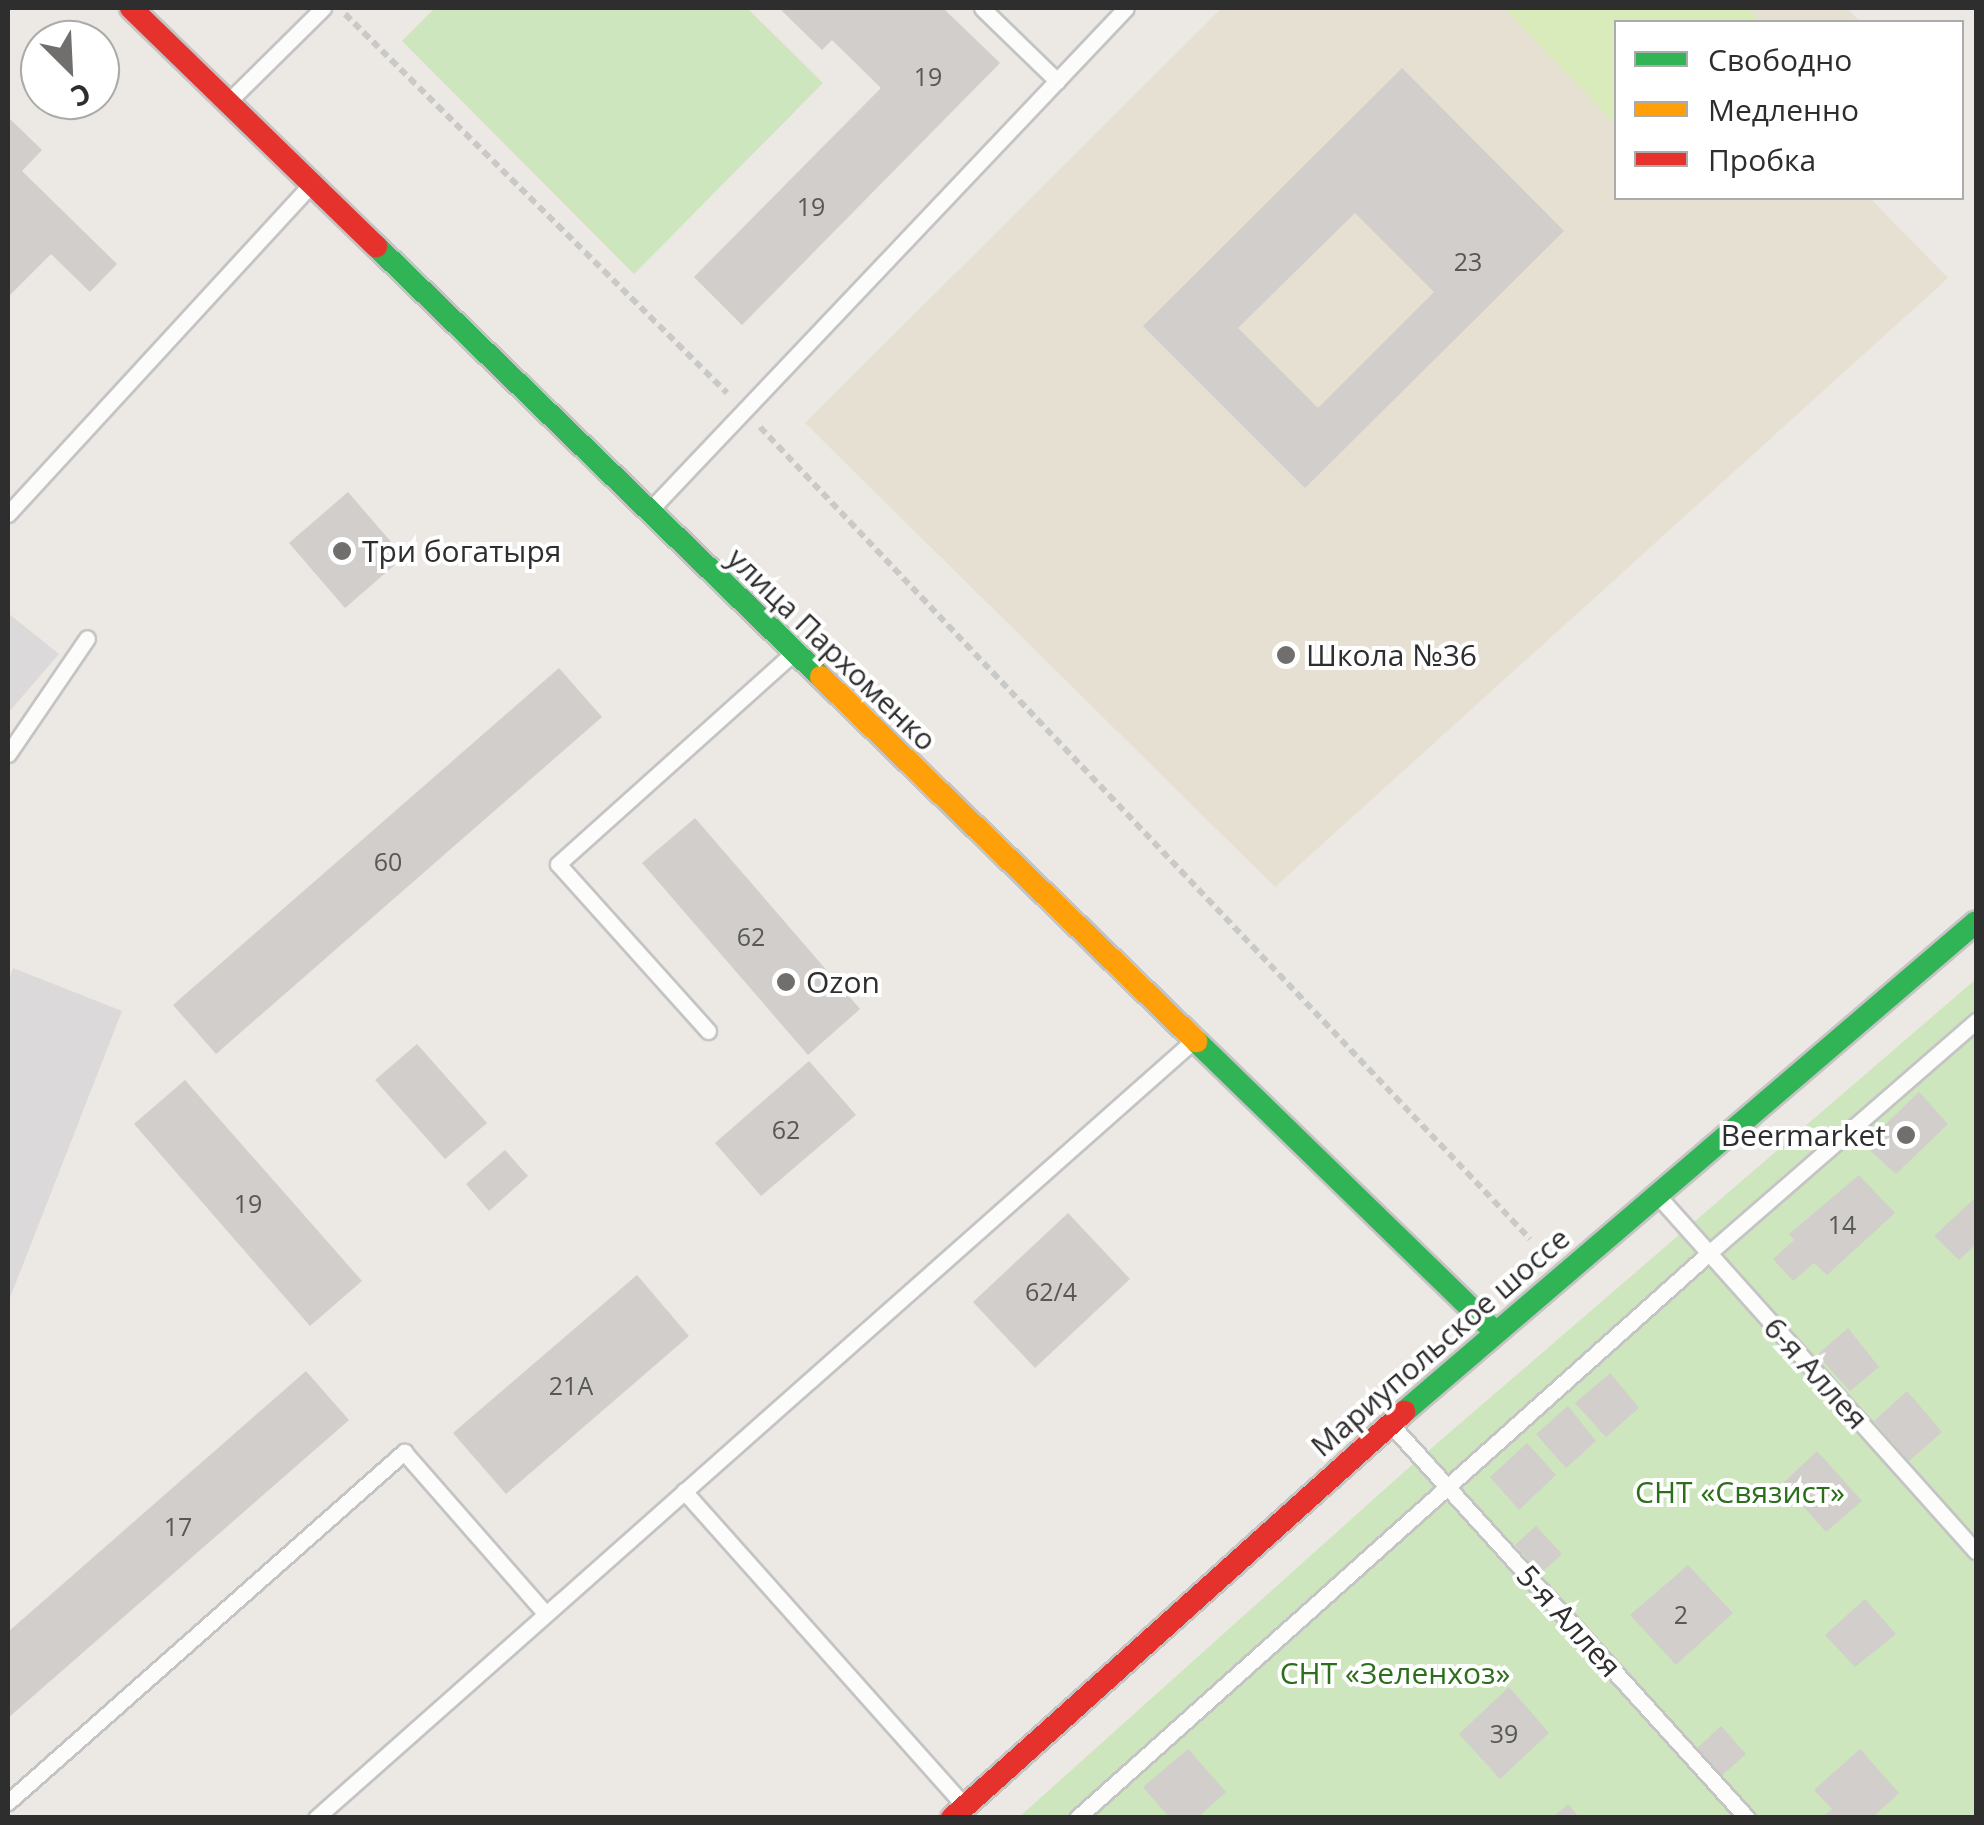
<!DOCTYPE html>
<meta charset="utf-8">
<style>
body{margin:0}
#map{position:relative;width:1984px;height:1825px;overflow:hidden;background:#ece8e4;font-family:"Open Sans",sans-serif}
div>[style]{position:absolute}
.industrial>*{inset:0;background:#dcd9db}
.education>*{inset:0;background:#e6e0d3}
.green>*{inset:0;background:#cee6be}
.pitch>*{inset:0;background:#d9eabb}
.building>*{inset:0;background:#d1cecb}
.path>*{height:6px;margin-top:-3px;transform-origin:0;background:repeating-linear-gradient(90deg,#c9c9c8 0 8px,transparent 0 13px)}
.roads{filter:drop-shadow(2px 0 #c5c4c5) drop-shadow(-2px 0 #c5c4c5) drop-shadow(0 2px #c5c4c5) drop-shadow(0 -2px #c5c4c5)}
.lane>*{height:15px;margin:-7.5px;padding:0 7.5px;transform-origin:7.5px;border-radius:7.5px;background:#fcfcfb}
.fast>*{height:22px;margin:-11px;padding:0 11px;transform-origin:11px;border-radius:11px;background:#30b455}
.slow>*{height:22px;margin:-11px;padding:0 11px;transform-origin:11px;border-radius:11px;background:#ff9f0a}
.jam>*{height:22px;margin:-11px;padding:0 11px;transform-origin:11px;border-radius:11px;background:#e5322d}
.dots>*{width:28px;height:28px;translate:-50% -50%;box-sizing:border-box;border:5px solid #fff;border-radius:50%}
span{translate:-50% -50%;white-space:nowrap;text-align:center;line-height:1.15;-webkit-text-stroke:8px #fff;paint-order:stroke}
.number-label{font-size:25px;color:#585857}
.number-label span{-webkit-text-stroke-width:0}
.poi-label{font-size:30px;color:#2e2e2e}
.left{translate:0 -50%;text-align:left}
.right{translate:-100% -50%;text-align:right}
.street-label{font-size:30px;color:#2e2e2e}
.park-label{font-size:30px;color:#2c6e1b}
.frame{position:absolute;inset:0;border:10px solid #2e2e2e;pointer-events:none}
.legend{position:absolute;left:1614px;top:20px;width:350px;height:180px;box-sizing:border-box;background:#fff;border:2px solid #ababab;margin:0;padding:12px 18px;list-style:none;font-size:30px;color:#2e2e2e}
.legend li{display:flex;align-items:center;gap:20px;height:50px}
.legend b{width:50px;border:2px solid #ababab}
.north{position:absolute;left:20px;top:20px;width:100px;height:100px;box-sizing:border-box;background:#fff;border:2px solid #ababab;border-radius:50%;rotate:156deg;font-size:28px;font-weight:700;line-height:40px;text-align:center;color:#2e2e2e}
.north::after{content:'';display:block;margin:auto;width:35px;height:45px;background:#706f6e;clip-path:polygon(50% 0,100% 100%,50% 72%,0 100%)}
</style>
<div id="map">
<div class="industrial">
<div style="clip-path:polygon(8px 613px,59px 654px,8px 713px)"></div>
<div style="clip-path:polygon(13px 968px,122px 1011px,8px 1303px,8px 983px)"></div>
</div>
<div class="education">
<div style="clip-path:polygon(1222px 8px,1846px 8px,1861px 22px,1616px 22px,1616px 198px,1870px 198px,1948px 278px,1275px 887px,805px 423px)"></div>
</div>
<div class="green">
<div style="clip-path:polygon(435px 8px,747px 8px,823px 83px,634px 274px,402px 41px)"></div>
<div style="clip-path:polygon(1976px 979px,1976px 1817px,1018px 1818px,1405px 1471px)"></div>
</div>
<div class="pitch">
<div style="clip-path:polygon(1504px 8px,1748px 8px,1757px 17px,1752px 22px,1616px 22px,1616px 125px)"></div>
</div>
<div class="building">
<div style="clip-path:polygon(779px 8px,943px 8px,1000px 63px,742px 325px,694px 277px,881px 88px,832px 40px,822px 50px)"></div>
<div style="clip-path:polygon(evenodd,1402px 68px,1564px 231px,1305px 488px,1143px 326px,1402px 68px,1355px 213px,1434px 292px,1318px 408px,1238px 328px,1355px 213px)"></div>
<div style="clip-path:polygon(8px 117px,42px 150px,22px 171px,117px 264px,90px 292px,51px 254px,8px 297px)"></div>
<div style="clip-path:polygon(348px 492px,404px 557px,345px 608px,289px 543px)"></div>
<div style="clip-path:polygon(559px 668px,602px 717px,216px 1054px,173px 1005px)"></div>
<div style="clip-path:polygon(695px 818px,860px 1009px,808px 1055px,642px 863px)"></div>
<div style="clip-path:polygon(417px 1044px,487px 1123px,445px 1159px,375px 1080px)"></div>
<div style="clip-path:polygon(809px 1061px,856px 1115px,761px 1196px,715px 1143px)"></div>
<div style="clip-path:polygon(185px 1080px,362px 1281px,310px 1326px,134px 1124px)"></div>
<div style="clip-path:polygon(1919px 1092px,1948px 1124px,1896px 1174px,1864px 1145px)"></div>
<div style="clip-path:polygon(505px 1150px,528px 1176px,489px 1211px,466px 1184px)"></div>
<div style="clip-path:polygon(1859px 1175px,1895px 1213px,1827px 1275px,1814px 1263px,1793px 1281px,1773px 1259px,1794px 1240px,1789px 1234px)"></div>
<div style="clip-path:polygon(1976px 1197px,1976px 1244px,1959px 1260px,1934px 1236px)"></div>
<div style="clip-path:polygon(1068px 1213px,1130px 1279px,1035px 1368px,973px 1302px)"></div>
<div style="clip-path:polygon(637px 1275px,689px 1336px,506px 1494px,453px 1433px)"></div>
<div style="clip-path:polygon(1848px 1328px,1879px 1367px,1850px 1391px,1817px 1355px)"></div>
<div style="clip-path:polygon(306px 1371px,349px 1420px,8px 1718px,8px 1632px)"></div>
<div style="clip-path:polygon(1610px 1373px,1639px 1408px,1606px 1437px,1575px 1403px)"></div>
<div style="clip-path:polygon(1907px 1391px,1942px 1432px,1909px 1461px,1874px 1421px)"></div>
<div style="clip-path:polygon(1568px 1406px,1596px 1441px,1566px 1468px,1536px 1434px)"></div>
<div style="clip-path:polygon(1527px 1443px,1556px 1475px,1519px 1510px,1490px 1477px)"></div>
<div style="clip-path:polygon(1817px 1451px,1862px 1501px,1826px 1532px,1783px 1483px)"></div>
<div style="clip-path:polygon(1536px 1526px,1562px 1554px,1540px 1574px,1515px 1545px)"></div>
<div style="clip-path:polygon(1688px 1565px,1733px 1613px,1676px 1665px,1630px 1615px)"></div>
<div style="clip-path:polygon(1865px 1599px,1896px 1634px,1855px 1667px,1825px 1635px)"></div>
<div style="clip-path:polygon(1509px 1687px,1549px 1733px,1500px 1779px,1459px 1734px)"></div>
<div style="clip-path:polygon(1721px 1726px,1746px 1754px,1721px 1776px,1695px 1750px)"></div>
<div style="clip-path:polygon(1188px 1749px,1226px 1792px,1197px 1818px,1170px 1818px,1143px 1787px)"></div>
<div style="clip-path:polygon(1860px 1749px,1899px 1793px,1872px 1818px,1822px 1818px,1832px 1809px,1814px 1790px)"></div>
<div style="clip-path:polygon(1568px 1804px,1580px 1818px,1552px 1818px)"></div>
</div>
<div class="path">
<div style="left:345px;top:14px;width:538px;rotate:44.77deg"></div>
<div style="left:760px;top:427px;width:1119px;rotate:46.52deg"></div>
</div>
<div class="roads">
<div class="lane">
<div style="left:982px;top:8px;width:105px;rotate:44.2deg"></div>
<div style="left:230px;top:100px;width:131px;rotate:-44.7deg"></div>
<div style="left:651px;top:509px;width:690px;rotate:-46.53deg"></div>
<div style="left:8px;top:514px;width:444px;rotate:-47.4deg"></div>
<div style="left:8px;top:754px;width:140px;rotate:-55.7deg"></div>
<div style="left:708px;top:1031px;width:224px;rotate:-131.9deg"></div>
<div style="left:558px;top:864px;width:312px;rotate:-41.9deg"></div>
<div style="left:1659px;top:1197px;width:475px;rotate:48.2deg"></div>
<div style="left:1394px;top:1428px;width:526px;rotate:47.85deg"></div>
<div style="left:684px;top:1491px;width:418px;rotate:48.3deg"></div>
<div style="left:8px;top:1802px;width:529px;rotate:-41.47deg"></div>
<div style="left:404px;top:1452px;width:215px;rotate:48.8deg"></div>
<div style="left:316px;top:1818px;width:1170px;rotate:-41.54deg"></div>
<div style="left:1077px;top:1818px;width:848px;rotate:-41.8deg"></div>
<div style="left:1709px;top:1253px;width:354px;rotate:-41deg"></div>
</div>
<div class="fast">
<div style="left:376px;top:246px;width:620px;rotate:44.08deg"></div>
<div style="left:1196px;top:1041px;width:416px;rotate:44.2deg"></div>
<div style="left:1404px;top:1412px;width:753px;rotate:-40.58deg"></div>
</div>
<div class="slow">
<div style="left:821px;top:677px;width:523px;rotate:44.15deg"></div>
</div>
<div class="jam">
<div style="left:131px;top:8px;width:342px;rotate:44.2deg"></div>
<div style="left:952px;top:1818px;width:608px;rotate:-41.93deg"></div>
</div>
</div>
<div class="dots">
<div style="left:342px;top:551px;background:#706f6e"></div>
<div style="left:1286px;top:655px;background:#706f6e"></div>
<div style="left:786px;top:982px;background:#706f6e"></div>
<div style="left:1906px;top:1135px;background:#706f6e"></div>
</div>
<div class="number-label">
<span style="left:928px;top:76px">19</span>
<span style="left:811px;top:206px">19</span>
<span style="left:1468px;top:261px">23</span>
<span style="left:388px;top:861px">60</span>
<span style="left:751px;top:936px">62</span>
<span style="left:786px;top:1129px">62</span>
<span style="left:248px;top:1203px">19</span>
<span style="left:1842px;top:1224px">14</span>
<span style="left:1051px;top:1291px">62/4</span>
<span style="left:571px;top:1385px">21А</span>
<span style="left:178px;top:1526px">17</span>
<span style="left:1681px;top:1614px">2</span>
<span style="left:1504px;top:1733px">39</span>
</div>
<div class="poi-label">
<span class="left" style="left:362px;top:551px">Три богатыря</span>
<span class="left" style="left:1306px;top:655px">Школа №36</span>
<span class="left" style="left:806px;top:982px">Ozon</span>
<span class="right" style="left:1886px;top:1135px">Beermarket</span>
</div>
<div class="street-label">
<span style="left:832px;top:649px;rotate:44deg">улица Пархоменко</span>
<span style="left:1440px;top:1342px;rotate:-41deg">Мариупольское шоссе</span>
<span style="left:1816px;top:1373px;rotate:48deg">6-я Аллея</span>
<span style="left:1569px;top:1621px;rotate:48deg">5-я Аллея</span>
</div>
<div class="park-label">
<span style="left:1740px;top:1492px">СНТ «Связист»</span>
<span style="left:1395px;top:1673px">СНТ «Зеленхоз»</span>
</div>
<div class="frame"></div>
<ul class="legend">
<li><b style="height:12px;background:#30b455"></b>Свободно</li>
<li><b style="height:12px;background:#ff9f0a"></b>Медленно</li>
<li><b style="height:12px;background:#e5322d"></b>Пробка</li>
</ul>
<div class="north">С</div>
</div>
